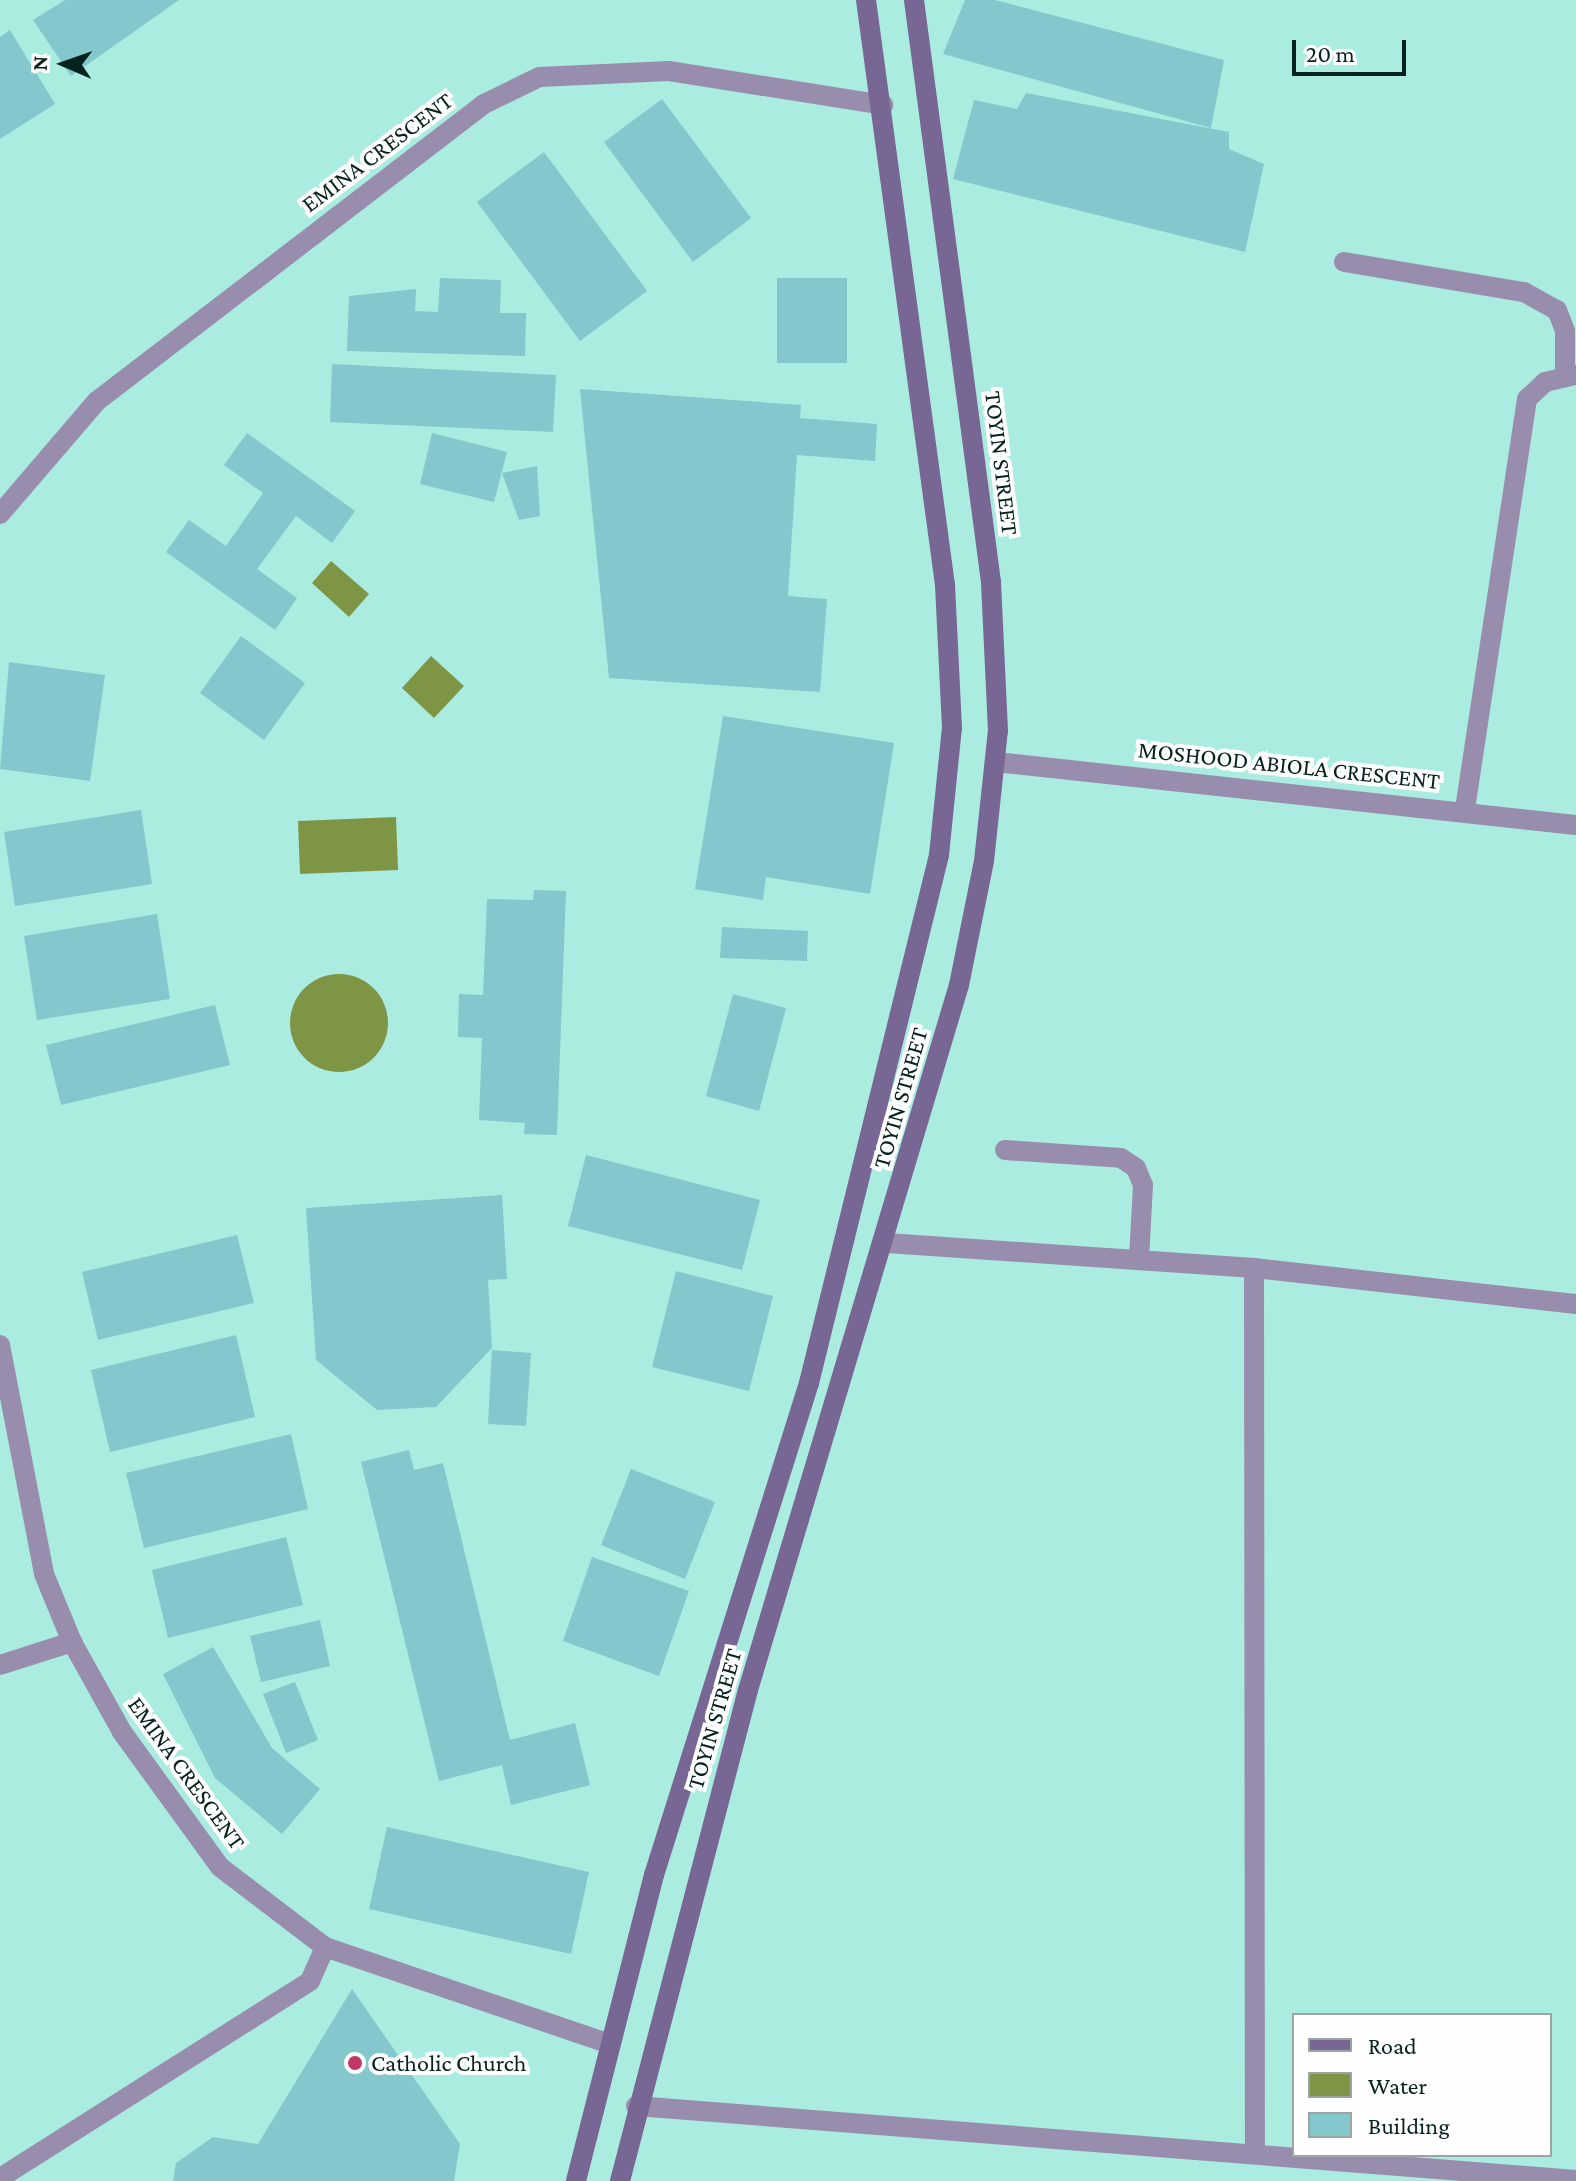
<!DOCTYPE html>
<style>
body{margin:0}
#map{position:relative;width:1576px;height:2181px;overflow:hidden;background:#abece1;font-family:"Crimson Pro",serif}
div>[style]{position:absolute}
.water>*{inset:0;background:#7e9546}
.round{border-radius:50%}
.building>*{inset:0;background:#84c7cc}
.lane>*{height:20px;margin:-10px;padding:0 10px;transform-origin:10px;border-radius:10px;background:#998dad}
.street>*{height:20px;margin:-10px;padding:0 10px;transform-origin:10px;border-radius:10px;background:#998dad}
.secondary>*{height:20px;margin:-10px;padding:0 10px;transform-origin:10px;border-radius:10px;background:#786694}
.dots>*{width:22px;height:22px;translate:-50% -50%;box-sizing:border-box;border:4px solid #fefefe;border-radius:50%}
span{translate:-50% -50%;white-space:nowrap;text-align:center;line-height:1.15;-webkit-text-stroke:8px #fefefe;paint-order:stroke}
.street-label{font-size:24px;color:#06221e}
.poi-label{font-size:24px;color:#06221e}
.left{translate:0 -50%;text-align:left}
.legend{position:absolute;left:1292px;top:2013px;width:260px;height:144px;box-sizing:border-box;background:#fefefe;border:2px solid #9ba6a4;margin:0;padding:10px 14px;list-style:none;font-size:24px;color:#06221e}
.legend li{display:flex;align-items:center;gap:16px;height:40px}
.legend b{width:40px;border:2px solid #9ba6a4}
.north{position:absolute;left:24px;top:24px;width:80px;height:80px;-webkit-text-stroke:6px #fefefe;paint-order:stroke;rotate:272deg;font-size:22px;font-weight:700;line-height:32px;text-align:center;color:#06221e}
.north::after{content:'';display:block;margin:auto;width:28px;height:36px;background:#06221e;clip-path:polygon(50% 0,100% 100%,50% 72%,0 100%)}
.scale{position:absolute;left:1292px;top:40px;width:114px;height:36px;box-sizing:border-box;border:4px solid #06221e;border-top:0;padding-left:10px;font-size:24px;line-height:28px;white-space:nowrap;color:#06221e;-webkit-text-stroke:6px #fefefe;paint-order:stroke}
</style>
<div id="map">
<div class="water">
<div style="clip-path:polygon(331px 561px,369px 594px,349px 617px,312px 583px)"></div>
<div style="clip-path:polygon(431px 656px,464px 686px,434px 718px,402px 688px)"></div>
<div style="clip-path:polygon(396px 817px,398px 870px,300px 874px,298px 821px)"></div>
<div class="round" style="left:290px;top:974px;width:98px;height:98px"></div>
</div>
<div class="building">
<div style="clip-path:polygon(65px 0,179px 0,71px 76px,33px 20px)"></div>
<div style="clip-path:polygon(965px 0,995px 0,1224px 60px,1211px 128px,943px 54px)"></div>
<div style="clip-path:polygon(10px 30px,55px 104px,0 139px,0 37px)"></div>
<div style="clip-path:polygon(1026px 93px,1229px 132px,1229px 149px,1264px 164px,1245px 252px,953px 179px,974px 100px,1017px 109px)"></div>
<div style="clip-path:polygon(662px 99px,751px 218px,693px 262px,604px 142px)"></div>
<div style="clip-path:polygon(544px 152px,647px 291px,580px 341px,477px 202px)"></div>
<div style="clip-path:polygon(440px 278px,501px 280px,500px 313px,526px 313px,525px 356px,347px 351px,349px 296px,416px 289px,415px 311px,438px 312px)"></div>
<div style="clip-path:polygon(777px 278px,847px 278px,847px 363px,777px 363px)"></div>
<div style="clip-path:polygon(332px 364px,556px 375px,553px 432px,330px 422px)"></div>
<div style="clip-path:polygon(580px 389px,801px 405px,800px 418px,877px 424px,875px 461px,797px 455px,788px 596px,827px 599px,820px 692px,609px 678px)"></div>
<div style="clip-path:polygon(247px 433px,355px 511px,332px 543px,296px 516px,257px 569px,297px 598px,275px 630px,166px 552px,189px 520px,226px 546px,263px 493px,224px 465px)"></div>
<div style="clip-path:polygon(432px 433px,507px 452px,494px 502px,420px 484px)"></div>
<div style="clip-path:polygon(537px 466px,540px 516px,519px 520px,502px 473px)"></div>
<div style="clip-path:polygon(241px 636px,305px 683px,264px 740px,200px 693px)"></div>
<div style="clip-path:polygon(9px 662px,105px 675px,90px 781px,0 769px)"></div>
<div style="clip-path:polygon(723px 716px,894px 743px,870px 894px,766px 877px,763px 900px,695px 889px)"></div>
<div style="clip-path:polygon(141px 810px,152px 884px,15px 906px,4px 832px)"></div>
<div style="clip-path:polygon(534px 890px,566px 891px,557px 1135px,524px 1134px,525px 1123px,479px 1120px,482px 1038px,458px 1037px,459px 994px,483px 995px,487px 899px,533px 900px)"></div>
<div style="clip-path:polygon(157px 914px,170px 999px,37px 1020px,24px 936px)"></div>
<div style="clip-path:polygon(722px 927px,808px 931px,807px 961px,720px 958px)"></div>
<div style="clip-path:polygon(733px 994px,786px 1008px,759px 1111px,706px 1096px)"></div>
<div style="clip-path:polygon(215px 1005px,230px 1065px,61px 1105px,46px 1045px)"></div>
<div style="clip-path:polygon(586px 1155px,760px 1200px,742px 1270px,568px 1226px)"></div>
<div style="clip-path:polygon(502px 1195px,507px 1279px,488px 1280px,492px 1348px,436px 1407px,377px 1410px,316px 1360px,306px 1208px)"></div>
<div style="clip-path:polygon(237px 1235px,254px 1303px,98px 1340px,82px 1272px)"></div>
<div style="clip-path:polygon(676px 1271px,773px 1296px,749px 1391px,652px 1367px)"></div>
<div style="clip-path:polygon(236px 1335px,255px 1417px,110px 1452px,91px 1370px)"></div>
<div style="clip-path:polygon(492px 1350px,531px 1353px,526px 1426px,488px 1424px)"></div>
<div style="clip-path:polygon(291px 1434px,308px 1509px,144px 1548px,126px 1473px)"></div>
<div style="clip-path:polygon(409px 1450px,414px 1470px,443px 1463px,510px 1740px,575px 1723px,590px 1785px,511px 1805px,502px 1765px,439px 1781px,361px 1462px)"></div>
<div style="clip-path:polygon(631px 1469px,715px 1502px,685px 1579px,601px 1545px)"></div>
<div style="clip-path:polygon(286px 1537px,303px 1605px,168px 1638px,152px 1570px)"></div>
<div style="clip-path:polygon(592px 1557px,689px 1591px,659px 1676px,563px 1641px)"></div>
<div style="clip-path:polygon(320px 1620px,330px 1666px,261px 1682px,250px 1636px)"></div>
<div style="clip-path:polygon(213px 1647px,272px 1748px,320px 1789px,282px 1834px,215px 1778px,163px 1674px)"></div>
<div style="clip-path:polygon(295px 1682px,318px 1740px,286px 1753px,263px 1694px)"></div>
<div style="clip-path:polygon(387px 1827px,589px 1872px,571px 1954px,369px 1909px)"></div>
<div style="clip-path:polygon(352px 1989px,460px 2144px,454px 2181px,173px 2181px,176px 2163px,213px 2137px,258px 2144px)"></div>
</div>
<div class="lane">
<div style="left:1344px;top:262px;width:182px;rotate:9.5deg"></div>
<div style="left:1524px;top:292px;width:38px;rotate:29deg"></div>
<div style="left:1557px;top:310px;width:22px;rotate:69deg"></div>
<div style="left:1565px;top:331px;width:43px;rotate:90deg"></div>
<div style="left:1005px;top:1150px;width:116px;rotate:3.9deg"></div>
<div style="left:1121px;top:1158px;width:18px;rotate:34deg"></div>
<div style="left:1136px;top:1168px;width:18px;rotate:68deg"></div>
<div style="left:1143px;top:1185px;width:75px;rotate:93.1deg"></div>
<div style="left:0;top:2178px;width:367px;rotate:-32.4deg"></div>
<div style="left:310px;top:1981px;width:37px;rotate:-66deg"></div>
</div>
<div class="street">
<div style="left:0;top:514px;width:149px;rotate:-49.4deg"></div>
<div style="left:97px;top:401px;width:488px;rotate:-37.5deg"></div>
<div style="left:484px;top:104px;width:61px;rotate:-26.1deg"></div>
<div style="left:539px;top:77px;width:130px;rotate:-2.6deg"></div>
<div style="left:669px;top:71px;width:217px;rotate:9deg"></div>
<div style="left:996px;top:762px;width:583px;rotate:6.2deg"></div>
<div style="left:1465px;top:809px;width:415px;rotate:-81.4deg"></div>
<div style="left:1527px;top:399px;width:25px;rotate:-43deg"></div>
<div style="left:1545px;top:382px;width:32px;rotate:-13deg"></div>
<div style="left:887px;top:1243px;width:368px;rotate:3.9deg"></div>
<div style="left:1254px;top:1268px;width:324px;rotate:6.4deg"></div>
<div style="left:1254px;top:1268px;width:886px;rotate:89.94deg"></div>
<div style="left:0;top:1345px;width:233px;rotate:79.1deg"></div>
<div style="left:44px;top:1574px;width:74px;rotate:67.6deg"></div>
<div style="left:72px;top:1642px;width:103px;rotate:60.9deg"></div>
<div style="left:122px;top:1732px;width:167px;rotate:54deg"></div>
<div style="left:220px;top:1867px;width:132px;rotate:37.3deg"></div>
<div style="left:325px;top:1947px;width:301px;rotate:18.8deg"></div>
<div style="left:0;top:1665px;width:76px;rotate:-17.7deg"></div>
<div style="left:636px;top:2106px;width:943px;rotate:4.5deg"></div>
</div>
<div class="secondary">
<div style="left:576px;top:2181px;width:316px;rotate:-75.7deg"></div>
<div style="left:654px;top:1875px;width:516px;rotate:-72.51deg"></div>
<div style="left:809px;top:1383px;width:544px;rotate:-76.17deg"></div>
<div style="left:939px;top:855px;width:128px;rotate:-84.2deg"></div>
<div style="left:952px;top:728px;width:143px;rotate:-92.8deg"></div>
<div style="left:945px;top:585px;width:590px;rotate:-97.69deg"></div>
<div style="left:620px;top:2181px;width:507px;rotate:-75.39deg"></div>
<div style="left:748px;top:1690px;width:736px;rotate:-73.34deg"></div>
<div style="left:959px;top:985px;width:126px;rotate:-78.6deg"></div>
<div style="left:984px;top:861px;width:131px;rotate:-83.9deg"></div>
<div style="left:998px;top:731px;width:149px;rotate:-92.7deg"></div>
<div style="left:991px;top:582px;width:587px;rotate:-97.54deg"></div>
</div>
<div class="dots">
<div style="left:355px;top:2063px;background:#c2366a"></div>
</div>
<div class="street-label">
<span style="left:377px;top:152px;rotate:-37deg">EMINA CRESCENT</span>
<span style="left:1002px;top:463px;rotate:83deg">TOYIN STREET</span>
<span style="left:1289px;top:765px;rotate:6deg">MOSHOOD ABIOLA CRESCENT</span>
<span style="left:900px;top:1098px;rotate:-74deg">TOYIN STREET</span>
<span style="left:714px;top:1719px;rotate:-74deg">TOYIN STREET</span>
<span style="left:187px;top:1773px;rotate:54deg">EMINA CRESCENT</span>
</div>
<div class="poi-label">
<span class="left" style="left:371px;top:2063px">Catholic Church</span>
</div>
<ul class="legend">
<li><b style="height:10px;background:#786694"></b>Road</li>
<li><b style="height:22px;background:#7e9546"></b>Water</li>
<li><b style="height:22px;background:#84c7cc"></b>Building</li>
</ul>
<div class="north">N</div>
<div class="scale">20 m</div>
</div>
